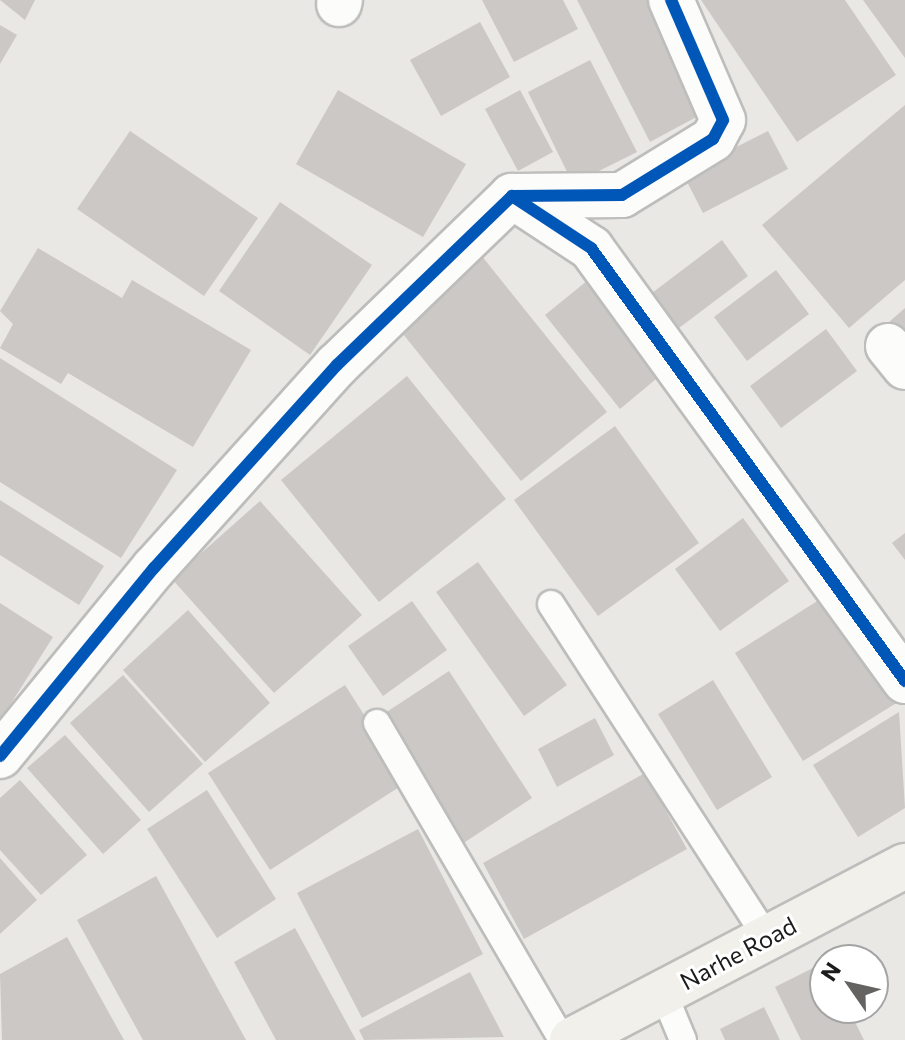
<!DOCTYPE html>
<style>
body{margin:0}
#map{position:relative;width:905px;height:1040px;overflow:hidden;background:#eae8e5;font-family:Commissioner,sans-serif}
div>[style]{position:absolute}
.building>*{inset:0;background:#cbc8c6}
.roads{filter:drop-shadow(2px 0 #bdbdbb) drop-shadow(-2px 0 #bdbdbb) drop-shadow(0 2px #bdbdbb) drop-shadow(0 -2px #bdbdbb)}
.lane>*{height:26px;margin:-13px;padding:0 13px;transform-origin:13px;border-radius:13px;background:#fcfcfb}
.street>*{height:44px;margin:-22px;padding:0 22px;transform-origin:22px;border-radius:22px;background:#fcfcfb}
.secondary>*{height:44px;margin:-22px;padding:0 22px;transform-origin:22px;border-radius:22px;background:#f1f0ea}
.cycleway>*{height:12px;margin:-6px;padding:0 6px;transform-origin:6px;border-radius:6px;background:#0057b8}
span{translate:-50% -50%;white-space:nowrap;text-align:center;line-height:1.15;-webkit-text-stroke:6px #fff;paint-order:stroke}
.street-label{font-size:24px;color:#1c1c1c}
.north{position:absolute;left:809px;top:944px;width:80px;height:80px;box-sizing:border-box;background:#fff;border:2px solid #a4a4a4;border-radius:50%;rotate:304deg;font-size:22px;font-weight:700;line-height:32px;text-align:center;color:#1c1c1c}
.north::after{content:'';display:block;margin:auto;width:28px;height:36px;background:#646362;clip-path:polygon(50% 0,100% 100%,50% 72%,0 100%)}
</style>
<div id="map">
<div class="building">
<div style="clip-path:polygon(0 0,35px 0,25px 20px)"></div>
<div style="clip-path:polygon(482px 0,563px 0,578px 29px,514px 62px)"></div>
<div style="clip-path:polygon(577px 0,660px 0,715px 107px,650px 142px)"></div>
<div style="clip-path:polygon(701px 0,845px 0,896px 75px,797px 142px)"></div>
<div style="clip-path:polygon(863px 0,905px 0,905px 58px)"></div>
<div style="clip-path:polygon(480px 22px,510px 77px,441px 116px,410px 60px)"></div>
<div style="clip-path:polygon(0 25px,17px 35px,0 64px)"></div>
<div style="clip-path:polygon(590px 60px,637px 152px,573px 184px,528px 92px)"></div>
<div style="clip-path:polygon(338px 90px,466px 164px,423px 237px,296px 164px)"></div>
<div style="clip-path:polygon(520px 90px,553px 152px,518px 171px,485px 109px)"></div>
<div style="clip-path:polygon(905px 105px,905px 280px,849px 328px,762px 225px)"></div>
<div style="clip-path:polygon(130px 131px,258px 218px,204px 296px,77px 209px)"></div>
<div style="clip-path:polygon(768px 131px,788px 169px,703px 213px,683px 174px)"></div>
<div style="clip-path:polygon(280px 202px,372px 265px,310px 355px,219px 291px)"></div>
<div style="clip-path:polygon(722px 240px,748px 276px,675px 331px,648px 296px)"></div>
<div style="clip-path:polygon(38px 248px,122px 298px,132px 280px,251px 350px,193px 447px,68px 373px,61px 384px,0 348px,13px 324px,0 311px)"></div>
<div style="clip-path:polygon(481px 255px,607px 412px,521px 481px,395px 324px)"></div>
<div style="clip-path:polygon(776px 270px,809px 314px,747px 361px,714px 317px)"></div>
<div style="clip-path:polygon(593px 276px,668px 369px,620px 409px,545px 315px)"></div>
<div style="clip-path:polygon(905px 308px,905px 340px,889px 322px)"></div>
<div style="clip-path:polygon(826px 329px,857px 371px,781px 428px,750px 386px)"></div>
<div style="clip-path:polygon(0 358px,177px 470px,121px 558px,0 482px)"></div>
<div style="clip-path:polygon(407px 376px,506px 499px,379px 602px,281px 480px)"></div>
<div style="clip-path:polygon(615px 426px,699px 543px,598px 616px,514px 500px)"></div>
<div style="clip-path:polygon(0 500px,104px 566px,79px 605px,0 555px)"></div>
<div style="clip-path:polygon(260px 501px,362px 615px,274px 693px,172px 579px)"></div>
<div style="clip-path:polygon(743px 518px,789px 581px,720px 631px,675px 569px)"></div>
<div style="clip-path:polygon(905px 533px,905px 560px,892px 543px)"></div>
<div style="clip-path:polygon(478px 562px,567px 685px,524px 716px,436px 592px)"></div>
<div style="clip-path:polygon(830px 593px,898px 702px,803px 761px,735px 653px)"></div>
<div style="clip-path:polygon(412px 601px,447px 650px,383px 696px,348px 646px)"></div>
<div style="clip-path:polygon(0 603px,53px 637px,0 721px)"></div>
<div style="clip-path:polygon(188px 610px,270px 703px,205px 762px,123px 670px)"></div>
<div style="clip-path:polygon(449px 671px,532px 798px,462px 844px,379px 717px)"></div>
<div style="clip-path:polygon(123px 675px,203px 764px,149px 812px,70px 723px)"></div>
<div style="clip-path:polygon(713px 680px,772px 777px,717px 810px,658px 714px)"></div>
<div style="clip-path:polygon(345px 685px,407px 782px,270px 870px,208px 773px)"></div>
<div style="clip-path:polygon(899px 712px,905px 808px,858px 837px,813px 765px)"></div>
<div style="clip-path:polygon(595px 718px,614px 755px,557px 787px,538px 749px)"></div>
<div style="clip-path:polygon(65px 735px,141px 820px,103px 854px,27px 768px)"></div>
<div style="clip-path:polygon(645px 773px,687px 849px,524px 939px,483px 863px)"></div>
<div style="clip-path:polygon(20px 780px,87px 855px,41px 895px,0 850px,0 798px)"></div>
<div style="clip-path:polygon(207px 790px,276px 899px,217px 938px,147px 829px)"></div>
<div style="clip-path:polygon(418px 829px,483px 954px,362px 1018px,297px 893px)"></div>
<div style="clip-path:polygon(0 858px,37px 900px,0 934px)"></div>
<div style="clip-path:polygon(156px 876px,246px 1040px,143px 1040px,77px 920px)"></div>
<div style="clip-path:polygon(295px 928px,356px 1040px,276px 1040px,234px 962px)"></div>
<div style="clip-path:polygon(67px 937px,124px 1040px,2px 1040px,0 974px)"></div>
<div style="clip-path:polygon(825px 962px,825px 1008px,848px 1008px,864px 1040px,801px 1040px,775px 987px)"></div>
<div style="clip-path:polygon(470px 972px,504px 1037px,364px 1040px,359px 1030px)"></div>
<div style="clip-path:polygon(764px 1007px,780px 1040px,725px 1040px,720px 1029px)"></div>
</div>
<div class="roads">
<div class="lane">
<div style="left:551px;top:604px;width:398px;rotate:57.1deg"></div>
<div style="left:377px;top:723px;width:367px;rotate:59.7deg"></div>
<div style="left:663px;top:992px;width:52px;rotate:67.4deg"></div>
</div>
<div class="street">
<div style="left:339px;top:4px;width:4px;rotate:-76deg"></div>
<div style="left:512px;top:196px;width:95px;rotate:33.4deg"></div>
<div style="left:591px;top:248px;width:535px;rotate:54.05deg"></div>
<div style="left:888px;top:346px;width:27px;rotate:51deg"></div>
<div style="left:0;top:756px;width:243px;rotate:-50.7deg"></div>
<div style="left:154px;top:568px;width:273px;rotate:-48deg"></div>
<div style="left:337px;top:365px;width:243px;rotate:-44deg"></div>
<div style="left:512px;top:196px;width:110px;rotate:-0.5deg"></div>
<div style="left:622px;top:195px;width:107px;rotate:-31.6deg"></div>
<div style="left:713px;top:139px;width:21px;rotate:-62deg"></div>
<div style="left:723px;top:120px;width:131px;rotate:-113.4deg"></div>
</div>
<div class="secondary">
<div style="left:572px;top:1040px;width:376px;rotate:-27.6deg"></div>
</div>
</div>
<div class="cycleway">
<div style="left:512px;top:196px;width:95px;rotate:33.4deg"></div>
<div style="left:591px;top:248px;width:535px;rotate:54.05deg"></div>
<div style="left:0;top:756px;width:243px;rotate:-50.7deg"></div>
<div style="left:154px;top:568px;width:273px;rotate:-48deg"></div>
<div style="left:337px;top:365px;width:243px;rotate:-44deg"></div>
<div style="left:512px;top:196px;width:110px;rotate:-0.5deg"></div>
<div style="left:622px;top:195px;width:107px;rotate:-31.6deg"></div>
<div style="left:713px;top:139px;width:21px;rotate:-62deg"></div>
<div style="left:723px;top:120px;width:131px;rotate:-113.4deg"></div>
</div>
<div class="street-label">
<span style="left:738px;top:953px;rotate:-28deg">Narhe Road</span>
</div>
<div class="north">N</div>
</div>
